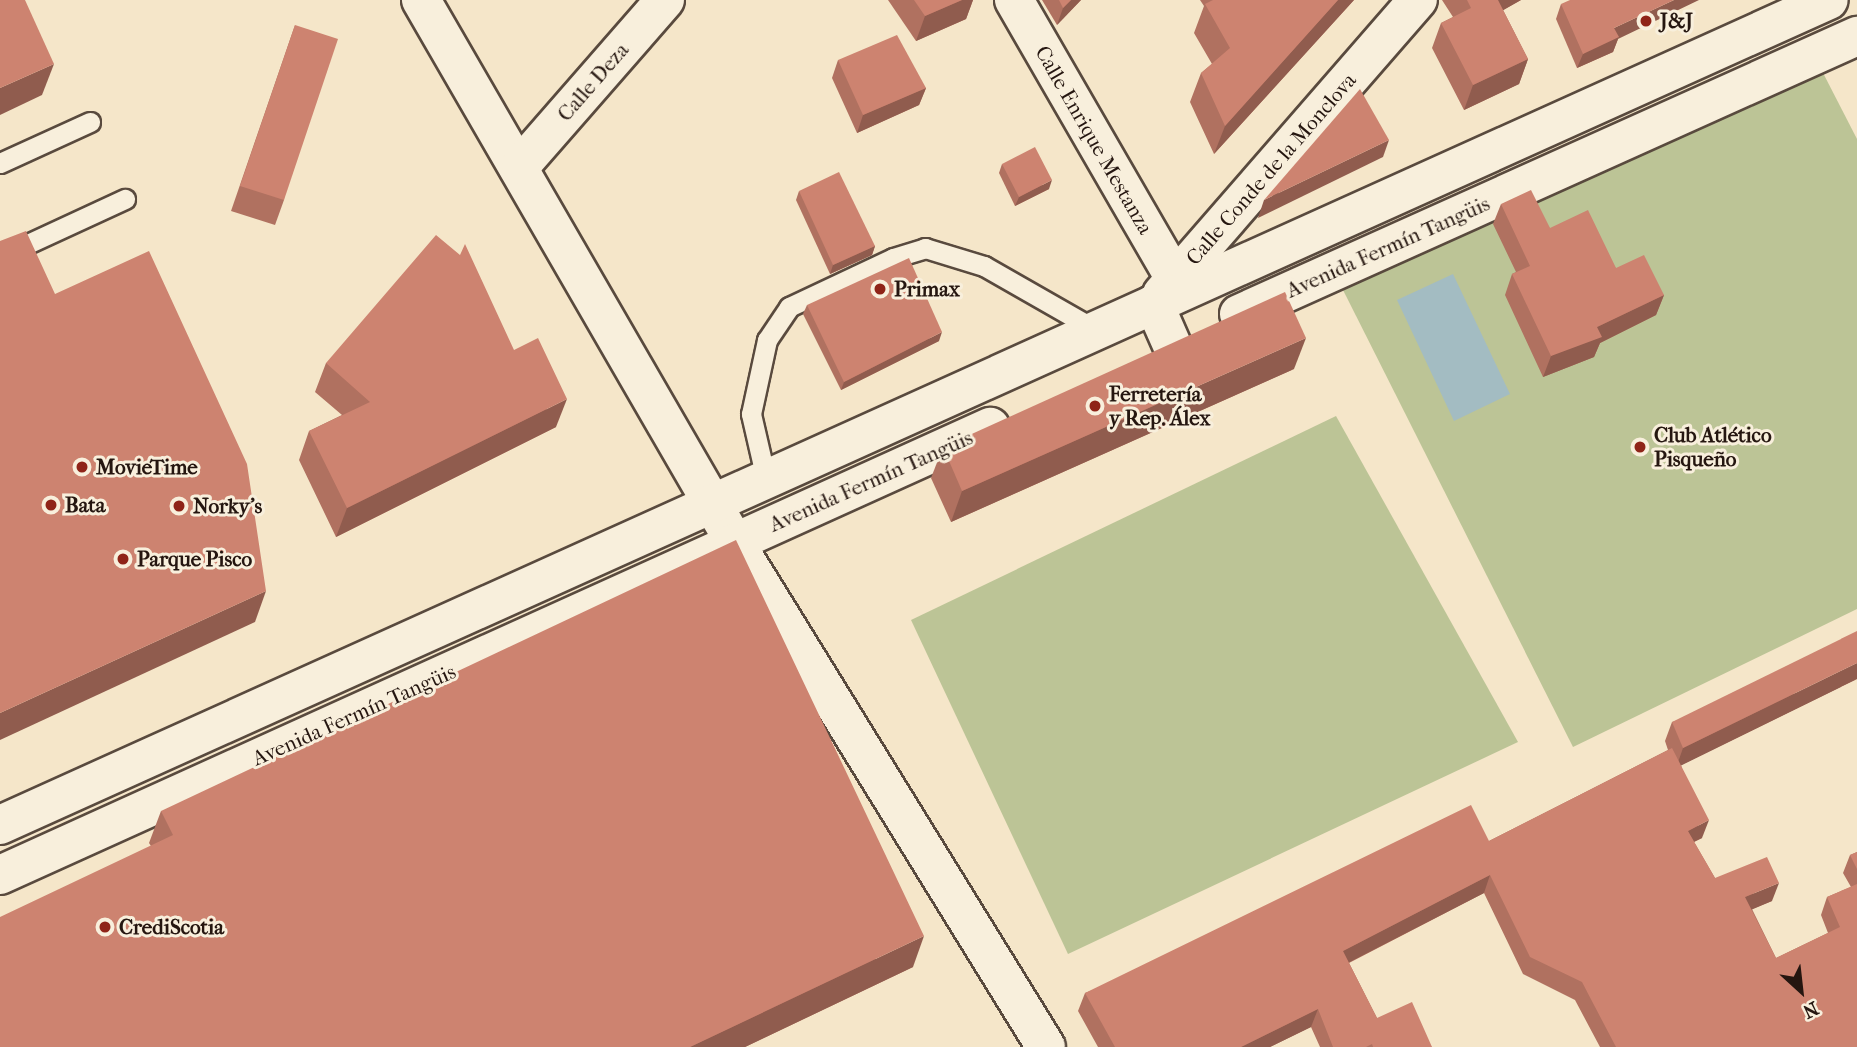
<!DOCTYPE html>
<meta charset="utf-8">
<style>
body{margin:0}
#map{position:relative;width:1857px;height:1047px;overflow:hidden;background:#f5e6c9;font-family:"IM FELL French Canon",serif}
div>[style]{position:absolute}
.green>*{inset:0;background:#bcc496}
.water>*{inset:0;background:#a3bcc2}
.roads{filter:drop-shadow(2px 0 #594a3e) drop-shadow(-2px 0 #594a3e) drop-shadow(0 2px #594a3e) drop-shadow(0 -2px #594a3e)}
.lane>*{height:19px;margin:-9.5px;padding:0 9.5px;transform-origin:9.5px;border-radius:9.5px;background:#f8efdc}
.street>*{height:38px;margin:-19px;padding:0 19px;transform-origin:19px;border-radius:19px;background:#f8efdc}
.secondary>*{height:38px;margin:-19px;padding:0 19px;transform-origin:19px;border-radius:19px;background:#f8efdc}
.wall>*{inset:0;background:#b07160}
.shaded-wall>*{inset:0;background:#905c4e}
.building>*{inset:0;background:#cd8370}
.dots>*{width:19px;height:19px;translate:-50% -50%;box-sizing:border-box;border:4px solid #f8efdc;border-radius:50%}
span{translate:-50% -50%;white-space:nowrap;text-align:center;line-height:1.15;-webkit-text-stroke:6px #f8efdc;paint-order:stroke}
.poi-label{font-size:21px;color:#251610;font-weight:700}
.left{translate:0 -50%;text-align:left}
.street-label{font-size:21px;color:#251610}
.north{position:absolute;left:1766px;top:956px;width:70px;height:70px;-webkit-text-stroke:5px #f8efdc;paint-order:stroke;rotate:153deg;font-size:19px;font-weight:700;line-height:28px;text-align:center;color:#251610}
.north::after{content:'';display:block;margin:auto;width:24px;height:32px;background:#251610;clip-path:polygon(50% 0,100% 100%,50% 72%,0 100%)}
</style>
<div id="map">
<div class="green">
<div style="clip-path:polygon(1821px 69px,1857px 139px,1857px 609px,1573px 747px,1341px 286px)"></div>
<div style="clip-path:polygon(1336px 416px,1518px 742px,1068px 954px,911px 620px)"></div>
</div>
<div class="water">
<div style="clip-path:polygon(1453px 274px,1510px 394px,1454px 421px,1397px 300px)"></div>
</div>
<div class="roads">
<div class="lane">
<div style="left:0;top:163px;width:99px;rotate:-24.5deg"></div>
<div style="left:8px;top:253px;width:129px;rotate:-24.8deg"></div>
<div style="left:766px;top:479px;width:67px;rotate:-103deg"></div>
<div style="left:751px;top:414px;width:76px;rotate:-77.8deg"></div>
<div style="left:767px;top:340px;width:40px;rotate:-56deg"></div>
<div style="left:789px;top:307px;width:115px;rotate:-25.2deg"></div>
<div style="left:893px;top:258px;width:34px;rotate:-17deg"></div>
<div style="left:925px;top:248px;width:62px;rotate:17deg"></div>
<div style="left:984px;top:266px;width:129px;rotate:29.7deg"></div>
</div>
<div class="street">
<div style="left:421px;top:0;width:627px;rotate:59.96deg"></div>
<div style="left:1014px;top:0;width:322px;rotate:60deg"></div>
<div style="left:521px;top:165px;width:219px;rotate:-48.9deg"></div>
<div style="left:1154px;top:304px;width:45px;rotate:66.3deg"></div>
</div>
<div class="secondary">
<div style="left:1162px;top:294px;width:390px;rotate:-49deg"></div>
<div style="left:1239px;top:314px;width:678px;rotate:-24.22deg"></div>
<div style="left:735px;top:543px;width:592px;rotate:58.32deg"></div>
<div style="left:0;top:825px;width:2006px;rotate:-24.28deg"></div>
<div style="left:0;top:875px;width:1087px;rotate:-24.35deg"></div>
</div>
</div>
<div class="wall">
<div style="clip-path:polygon(888px 0,973px 0,966px 19px,916px 41px)"></div>
<div style="clip-path:polygon(1042px 0,1081px 0,1057px 25px)"></div>
<div style="clip-path:polygon(1200px 0,1354px 0,1214px 154px,1190px 102px,1201px 73px,1212px 64px,1194px 33px,1204px 6px)"></div>
<div style="clip-path:polygon(1442px 0,1521px 0,1503px 10px,1528px 59px,1519px 84px,1464px 110px,1432px 48px,1441px 23px,1453px 17px)"></div>
<div style="clip-path:polygon(1561px 4px,1618px 39px,1613px 52px,1577px 68px,1556px 19px)"></div>
<div style="clip-path:polygon(295px 25px,284px 200px,275px 225px,231px 211px)"></div>
<div style="clip-path:polygon(838px 60px,926px 88px,919px 105px,857px 133px,832px 78px)"></div>
<div style="clip-path:polygon(1002px 164px,1049px 189px,1015px 206px,999px 173px)"></div>
<div style="clip-path:polygon(799px 191px,875px 246px,872px 255px,830px 274px,796px 200px)"></div>
<div style="clip-path:polygon(1501px 204px,1550px 228px,1616px 268px,1664px 295px,1656px 315px,1600px 343px,1594px 357px,1543px 377px,1505px 295px,1512px 274px,1516px 272px,1493px 224px)"></div>
<div style="clip-path:polygon(807px 305px,939px 341px,841px 390px,803px 314px)"></div>
<div style="clip-path:polygon(514px 350px,556px 427px,336px 537px,299px 460px,309px 431px,342px 415px,315px 392px,326px 363px)"></div>
<div style="clip-path:polygon(1294px 369px,951px 522px,931px 478px,943px 447px)"></div>
<div style="clip-path:polygon(1857px 679px,1681px 765px,1702px 838px,1694px 842px,1715px 878px,1772px 901px,1752px 909px,1776px 958px,1828px 933px,1821px 915px,1827px 897px,1851px 887px,1843px 873px,1850px 855px,1857px 852px,1857px 1047px,1600px 1047px,1575px 1000px,1523px 974px,1484px 893px,1349px 963px,1377px 1018px,1432px 1047px,1320px 1047px,1311px 1027px,1270px 1047px,1098px 1047px,1078px 1011px,1085px 993px,1489px 841px,1668px 750px,1665px 741px,1672px 722px)"></div>
<div style="clip-path:polygon(161px 811px,913px 967px,745px 1047px,0 1047px,151px 846px,149px 843px)"></div>
</div>
<div class="shaded-wall">
<div style="clip-path:polygon(962px 0,973px 0,966px 19px,916px 41px,925px 16px)"></div>
<div style="clip-path:polygon(1071px 0,1081px 0,1057px 25px,1063px 8px)"></div>
<div style="clip-path:polygon(1338px 0,1354px 0,1214px 154px,1225px 126px)"></div>
<div style="clip-path:polygon(1494px 0,1521px 0,1486px 20px)"></div>
<div style="clip-path:polygon(1674px 0,1699px 0,1618px 39px,1613px 52px,1577px 68px,1583px 54px,1614px 28px)"></div>
<div style="clip-path:polygon(1528px 59px,1519px 84px,1464px 110px,1473px 85px)"></div>
<div style="clip-path:polygon(54px 64px,42px 95px,0 115px,0 88px)"></div>
<div style="clip-path:polygon(926px 88px,919px 105px,857px 133px,863px 115px)"></div>
<div style="clip-path:polygon(1389px 140px,1383px 157px,1258px 218px,1264px 200px)"></div>
<div style="clip-path:polygon(1052px 180px,1049px 189px,1015px 206px,1019px 197px)"></div>
<div style="clip-path:polygon(875px 246px,872px 255px,830px 274px,833px 265px)"></div>
<div style="clip-path:polygon(1664px 295px,1656px 315px,1600px 343px,1594px 357px,1543px 377px,1551px 356px,1597px 327px)"></div>
<div style="clip-path:polygon(942px 332px,939px 341px,841px 390px,844px 382px)"></div>
<div style="clip-path:polygon(1306px 338px,1294px 369px,951px 522px,962px 491px)"></div>
<div style="clip-path:polygon(567px 399px,556px 427px,336px 537px,347px 508px)"></div>
<div style="clip-path:polygon(266px 591px,255px 622px,0 740px,0 713px)"></div>
<div style="clip-path:polygon(1857px 663px,1857px 679px,1676px 768px,1683px 748px)"></div>
<div style="clip-path:polygon(1709px 820px,1702px 838px,1681px 848px,1688px 831px)"></div>
<div style="clip-path:polygon(1490px 875px,1484px 893px,1336px 969px,1343px 951px)"></div>
<div style="clip-path:polygon(1779px 883px,1772px 901px,1739px 915px,1745px 897px)"></div>
<div style="clip-path:polygon(924px 936px,913px 967px,745px 1047px,690px 1047px)"></div>
<div style="clip-path:polygon(1318px 1009px,1311px 1027px,1270px 1047px,1241px 1047px)"></div>
</div>
<div class="building">
<div style="clip-path:polygon(0 0,25px 0,54px 64px,0 88px)"></div>
<div style="clip-path:polygon(914px 0,962px 0,925px 16px)"></div>
<div style="clip-path:polygon(1059px 0,1071px 0,1063px 8px)"></div>
<div style="clip-path:polygon(1213px 0,1338px 0,1225px 126px,1201px 73px,1230px 48px,1205px 4px)"></div>
<div style="clip-path:polygon(1467px 0,1498px 0,1528px 59px,1473px 85px,1441px 23px,1471px 8px)"></div>
<div style="clip-path:polygon(1570px 0,1674px 0,1614px 28px,1619px 37px,1583px 54px,1561px 4px)"></div>
<div style="clip-path:polygon(295px 25px,338px 39px,284px 200px,240px 186px)"></div>
<div style="clip-path:polygon(897px 35px,926px 88px,863px 115px,838px 60px)"></div>
<div style="clip-path:polygon(1360px 89px,1389px 140px,1264px 200px)"></div>
<div style="clip-path:polygon(1035px 147px,1052px 180px,1019px 197px,1002px 164px)"></div>
<div style="clip-path:polygon(839px 172px,875px 246px,833px 265px,799px 191px)"></div>
<div style="clip-path:polygon(1531px 190px,1550px 228px,1588px 210px,1616px 268px,1644px 255px,1664px 295px,1597px 327px,1602px 337px,1551px 356px,1512px 274px,1530px 266px,1501px 204px)"></div>
<div style="clip-path:polygon(26px 231px,55px 294px,149px 251px,247px 464px,266px 591px,0 713px,0 241px)"></div>
<div style="clip-path:polygon(436px 235px,460px 255px,465px 244px,514px 350px,538px 338px,567px 399px,347px 508px,309px 431px,370px 402px,326px 363px)"></div>
<div style="clip-path:polygon(909px 258px,942px 332px,844px 382px,807px 305px)"></div>
<div style="clip-path:polygon(1285px 292px,1306px 338px,962px 491px,943px 447px)"></div>
<div style="clip-path:polygon(736px 540px,924px 936px,690px 1047px,0 1047px,0 917px,173px 835px,161px 811px)"></div>
<div style="clip-path:polygon(1857px 631px,1857px 663px,1683px 748px,1672px 722px)"></div>
<div style="clip-path:polygon(1672px 748px,1709px 820px,1688px 831px,1715px 878px,1767px 857px,1779px 883px,1745px 897px,1776px 958px,1840px 927px,1827px 897px,1857px 884px,1857px 1047px,1616px 1047px,1582px 982px,1530px 957px,1490px 875px,1343px 951px,1377px 1018px,1412px 1002px,1432px 1047px,1373px 1047px,1372px 1044px,1366px 1047px,1333px 1047px,1318px 1009px,1241px 1047px,1115px 1047px,1085px 993px,1471px 805px,1489px 841px)"></div>
<div style="clip-path:polygon(1857px 852px,1857px 869px,1850px 855px)"></div>
</div>
<div class="dots">
<div style="left:1646px;top:21px;background:#8f2418"></div>
<div style="left:880px;top:289px;background:#8f2418"></div>
<div style="left:1095px;top:406px;background:#8f2418"></div>
<div style="left:1640px;top:447px;background:#8f2418"></div>
<div style="left:82px;top:467px;background:#8f2418"></div>
<div style="left:51px;top:505px;background:#8f2418"></div>
<div style="left:179px;top:506px;background:#8f2418"></div>
<div style="left:123px;top:559px;background:#8f2418"></div>
<div style="left:105px;top:927px;background:#8f2418"></div>
</div>
<div class="poi-label">
<span class="left" style="left:1660px;top:21px">J&amp;J</span>
<span class="left" style="left:894px;top:289px">Primax</span>
<span class="left" style="left:1109px;top:406px">Ferretería<br>y Rep. Álex</span>
<span class="left" style="left:1654px;top:447px">Club Atlético<br>Pisqueño</span>
<span class="left" style="left:96px;top:467px">MovieTime</span>
<span class="left" style="left:65px;top:505px">Bata</span>
<span class="left" style="left:193px;top:506px">Norky's</span>
<span class="left" style="left:137px;top:559px">Parque Pisco</span>
<span class="left" style="left:119px;top:927px">CrediScotia</span>
</div>
<div class="street-label">
<span style="left:593px;top:82px;rotate:-49deg">Calle Deza</span>
<span style="left:1094px;top:140px;rotate:60deg">Calle Enrique Mestanza</span>
<span style="left:1271px;top:169px;rotate:-49deg">Calle Conde de la Monclova</span>
<span style="left:1388px;top:247px;rotate:-24deg">Avenida Fermín Tangüis</span>
<span style="left:871px;top:481px;rotate:-24deg">Avenida Fermín Tangüis</span>
<span style="left:354px;top:715px;rotate:-24deg">Avenida Fermín Tangüis</span>
</div>
<div class="north">N</div>
</div>
